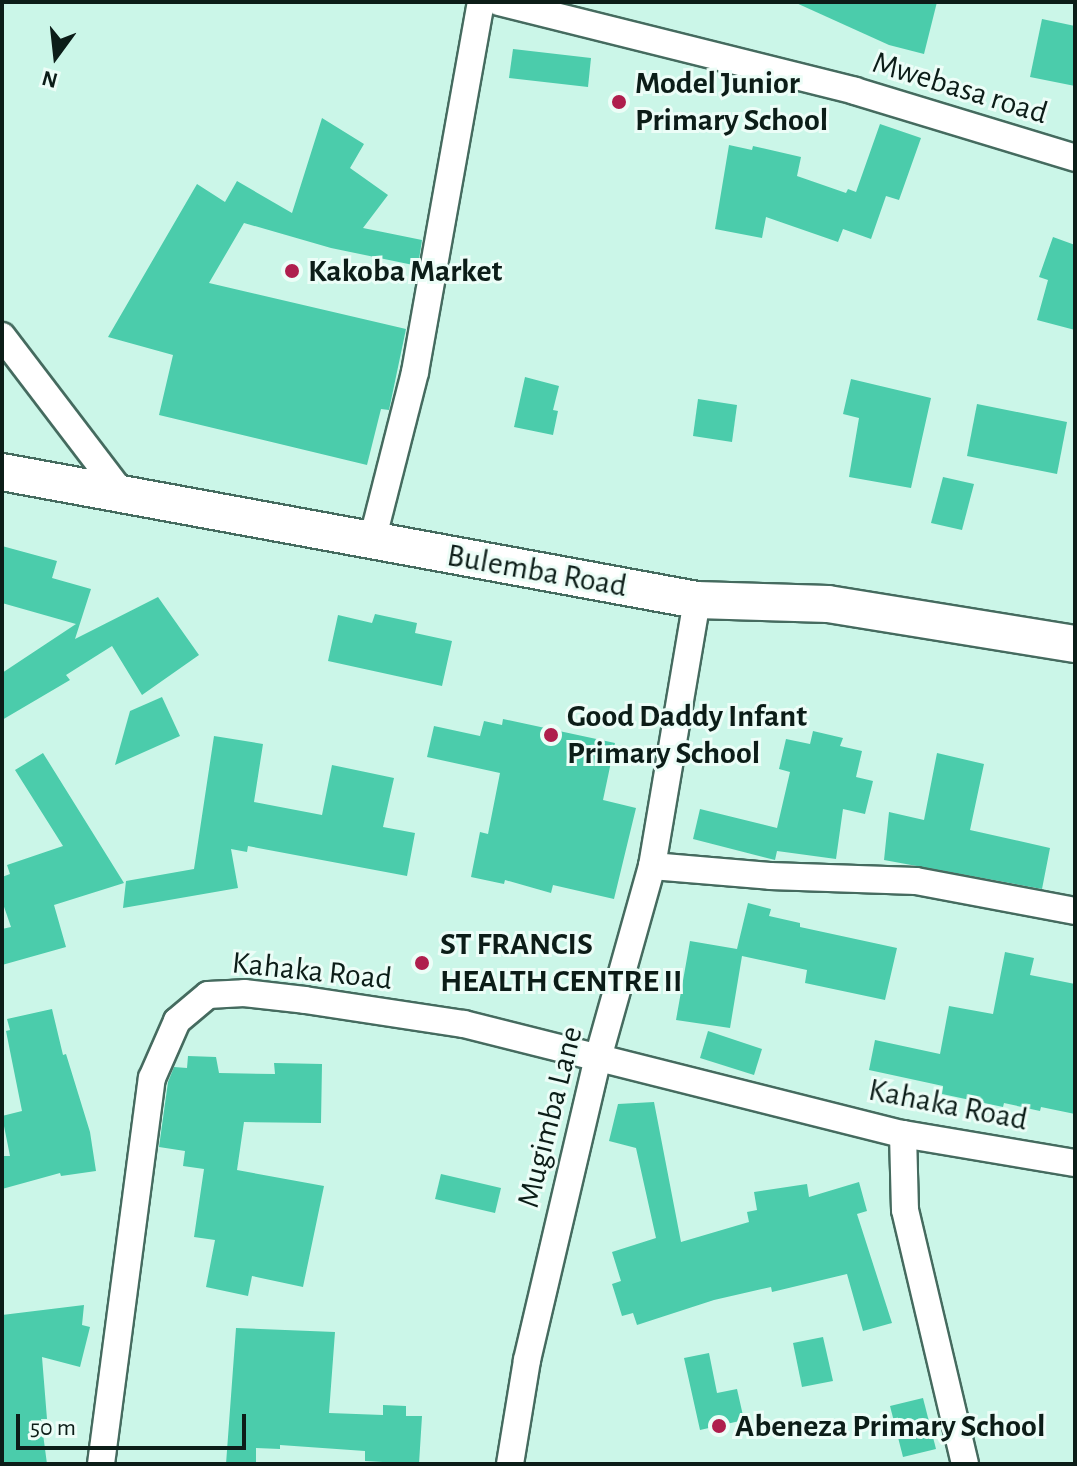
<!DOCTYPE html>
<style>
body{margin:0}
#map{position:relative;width:1077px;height:1466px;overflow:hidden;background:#cbf6e8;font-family:"Alegreya Sans",sans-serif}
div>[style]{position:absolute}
.building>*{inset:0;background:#4bccab}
.roads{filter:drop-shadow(2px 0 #456b5f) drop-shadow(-2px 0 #456b5f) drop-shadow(0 2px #456b5f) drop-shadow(0 -2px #456b5f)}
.street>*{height:26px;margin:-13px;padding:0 13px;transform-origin:13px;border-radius:13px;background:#fff}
.secondary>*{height:36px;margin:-18px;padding:0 18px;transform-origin:18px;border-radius:18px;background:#fff}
.dots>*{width:22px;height:22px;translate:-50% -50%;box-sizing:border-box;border:4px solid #ecfdf7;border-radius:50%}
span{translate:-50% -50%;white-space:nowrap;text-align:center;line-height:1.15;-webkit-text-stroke:6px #ecfdf7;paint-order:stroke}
.poi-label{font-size:32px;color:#0c1d18;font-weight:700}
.left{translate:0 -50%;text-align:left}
.street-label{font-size:32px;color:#0c1d18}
.frame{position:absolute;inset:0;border:4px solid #0c1d18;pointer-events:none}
.north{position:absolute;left:16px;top:16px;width:80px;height:80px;-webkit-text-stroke:6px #ecfdf7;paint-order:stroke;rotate:195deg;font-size:22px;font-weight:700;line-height:32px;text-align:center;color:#0c1d18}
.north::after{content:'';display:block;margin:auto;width:28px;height:36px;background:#0c1d18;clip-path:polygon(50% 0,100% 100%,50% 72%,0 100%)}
.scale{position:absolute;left:16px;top:1414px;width:230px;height:36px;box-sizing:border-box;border:4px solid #0c1d18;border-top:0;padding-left:10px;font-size:24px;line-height:28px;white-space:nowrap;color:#0c1d18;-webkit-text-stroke:6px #ecfdf7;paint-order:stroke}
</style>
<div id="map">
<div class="building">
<div style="clip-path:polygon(794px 2px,937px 2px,924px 54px,889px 45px)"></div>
<div style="clip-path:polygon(1042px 19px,1075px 26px,1075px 86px,1030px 77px)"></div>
<div style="clip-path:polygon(513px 49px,591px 58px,588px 87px,509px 78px)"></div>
<div style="clip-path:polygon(322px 118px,364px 144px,350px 168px,388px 195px,363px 228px,422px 240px,418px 266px,331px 248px,244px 223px,209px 283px,406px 329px,389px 410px,381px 409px,367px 465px,159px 415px,173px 355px,108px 337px,197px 184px,225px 202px,237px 181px,292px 213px)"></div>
<div style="clip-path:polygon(880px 124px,921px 138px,899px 200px,886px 196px,871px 239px,843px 229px,838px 242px,766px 217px,762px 238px,715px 229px,729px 145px,752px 150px,753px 146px,801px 157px,797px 176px,846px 193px,848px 189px,856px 192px)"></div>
<div style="clip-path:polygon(1053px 237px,1075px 245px,1075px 330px,1037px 320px,1048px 280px,1039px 277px)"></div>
<div style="clip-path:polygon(525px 377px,559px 386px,553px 410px,558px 411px,553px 435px,514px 427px)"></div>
<div style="clip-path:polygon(851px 379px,931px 398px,911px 488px,849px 477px,859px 418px,843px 414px)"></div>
<div style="clip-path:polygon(698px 399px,737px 405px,732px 442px,693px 436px)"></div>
<div style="clip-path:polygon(977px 404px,1067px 422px,1057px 474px,967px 456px)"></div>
<div style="clip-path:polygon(943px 477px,974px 484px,962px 530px,931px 523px)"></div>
<div style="clip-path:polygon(2px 546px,57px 561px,52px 578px,91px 589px,75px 639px,158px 597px,199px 655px,142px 695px,112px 646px,66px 675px,70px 680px,2px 720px,2px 673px,76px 624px,2px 603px)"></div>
<div style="clip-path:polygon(375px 614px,417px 623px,415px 633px,452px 641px,442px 686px,328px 661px,338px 615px,372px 623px)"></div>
<div style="clip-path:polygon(162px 697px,180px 736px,115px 765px,130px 711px)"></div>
<div style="clip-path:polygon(503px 719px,615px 743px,603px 800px,636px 808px,614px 899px,553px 885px,551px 893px,505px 880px,504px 884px,471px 877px,480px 832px,488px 834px,500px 773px,427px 757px,434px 726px,480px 736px,484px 721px,502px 725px)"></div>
<div style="clip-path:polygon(813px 731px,843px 738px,840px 746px,862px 751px,856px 777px,873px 781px,865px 814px,843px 809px,836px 859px,777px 851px,775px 860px,693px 839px,700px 809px,777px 828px,790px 772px,779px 769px,786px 739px,810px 744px)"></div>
<div style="clip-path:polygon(214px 736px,263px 744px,254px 802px,322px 815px,332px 765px,394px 778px,383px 827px,415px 833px,407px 876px,248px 846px,247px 852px,231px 849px,238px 888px,123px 908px,126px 881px,194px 869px)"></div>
<div style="clip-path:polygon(43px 753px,124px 883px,54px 905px,66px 947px,2px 965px,2px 929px,11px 927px,2px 901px,2px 877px,10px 874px,7px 865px,63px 846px,15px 770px)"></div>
<div style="clip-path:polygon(937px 753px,984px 764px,970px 830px,1050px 848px,1042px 889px,884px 860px,889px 812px,924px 820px)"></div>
<div style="clip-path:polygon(748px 903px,771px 909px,769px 916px,800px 923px,800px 927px,897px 948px,885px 1000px,805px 983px,807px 970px,742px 956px,730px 1028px,676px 1020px,690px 941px,737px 949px)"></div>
<div style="clip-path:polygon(1005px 952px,1034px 958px,1030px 975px,1075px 984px,1075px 1114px,1041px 1107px,1040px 1111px,1004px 1103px,1003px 1107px,942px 1094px,943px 1086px,869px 1070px,875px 1040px,940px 1054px,949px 1006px,993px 1014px)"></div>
<div style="clip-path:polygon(52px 1009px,63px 1055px,66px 1054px,90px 1132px,96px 1171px,61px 1176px,60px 1173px,2px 1189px,2px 1156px,10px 1156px,2px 1116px,22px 1111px,6px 1031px,10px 1030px,7px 1019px)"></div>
<div style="clip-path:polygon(708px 1031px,762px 1049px,754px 1075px,700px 1058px)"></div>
<div style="clip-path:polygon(188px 1056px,216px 1057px,219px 1073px,275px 1074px,274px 1063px,322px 1064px,321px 1123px,244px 1122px,237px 1170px,324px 1186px,303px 1287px,252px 1276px,248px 1296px,206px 1287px,215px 1240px,194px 1237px,204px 1169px,183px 1166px,185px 1151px,159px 1147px,168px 1082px,174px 1067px,187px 1068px)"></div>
<div style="clip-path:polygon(654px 1102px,681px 1242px,749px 1222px,747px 1212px,757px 1210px,754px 1192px,807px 1184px,809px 1197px,859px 1182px,867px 1211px,857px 1214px,892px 1323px,863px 1331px,847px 1274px,772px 1292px,771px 1287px,714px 1300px,637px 1325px,633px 1313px,622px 1316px,612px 1284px,621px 1281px,612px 1252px,656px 1238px,636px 1148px,609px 1141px,618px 1104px)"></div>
<div style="clip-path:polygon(441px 1174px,501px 1188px,495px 1213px,435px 1199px)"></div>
<div style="clip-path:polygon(84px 1305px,82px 1325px,90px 1327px,80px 1367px,42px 1357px,47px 1419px,41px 1419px,47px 1464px,2px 1464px,2px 1315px)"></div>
<div style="clip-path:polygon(236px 1328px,335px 1332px,329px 1413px,383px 1415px,383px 1405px,406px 1406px,406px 1416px,422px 1416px,419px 1464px,365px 1461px,365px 1451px,280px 1445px,280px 1449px,256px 1448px,256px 1464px,226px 1464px)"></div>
<div style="clip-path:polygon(823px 1337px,833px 1381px,802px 1387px,793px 1343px)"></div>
<div style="clip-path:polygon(709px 1353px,717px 1393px,737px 1389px,744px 1420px,700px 1430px,684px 1358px)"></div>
<div style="clip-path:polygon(923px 1398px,936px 1449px,903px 1457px,890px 1406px)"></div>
</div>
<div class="roads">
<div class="street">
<div style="left:499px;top:2px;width:367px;rotate:14deg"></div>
<div style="left:855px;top:91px;width:230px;rotate:16.9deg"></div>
<div style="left:2px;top:336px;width:201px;rotate:52.7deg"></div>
<div style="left:372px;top:541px;width:174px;rotate:-75.7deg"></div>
<div style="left:415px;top:372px;width:376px;rotate:-79.9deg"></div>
<div style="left:652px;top:866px;width:118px;rotate:4.8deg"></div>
<div style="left:770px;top:876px;width:146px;rotate:2deg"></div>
<div style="left:916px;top:881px;width:162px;rotate:10.7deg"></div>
<div style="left:903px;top:1134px;width:76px;rotate:88.5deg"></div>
<div style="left:905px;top:1210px;width:261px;rotate:76.7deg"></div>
<div style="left:101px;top:1464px;width:389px;rotate:-82.5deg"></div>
<div style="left:152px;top:1078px;width:62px;rotate:-66.3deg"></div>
<div style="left:177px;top:1021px;width:40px;rotate:-40deg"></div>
<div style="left:208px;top:995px;width:36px;rotate:-3deg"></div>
<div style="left:244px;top:993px;width:61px;rotate:6.5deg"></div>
<div style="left:305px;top:1000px;width:161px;rotate:8.6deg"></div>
<div style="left:464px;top:1024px;width:453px;rotate:14.1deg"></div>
<div style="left:903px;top:1134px;width:174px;rotate:9.6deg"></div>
<div style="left:510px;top:1464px;width:105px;rotate:-80.7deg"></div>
<div style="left:527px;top:1360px;width:310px;rotate:-76.8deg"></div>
<div style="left:598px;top:1058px;width:199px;rotate:-74.3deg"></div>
<div style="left:652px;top:866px;width:270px;rotate:-80.4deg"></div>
</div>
<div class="secondary">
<div style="left:2px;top:472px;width:707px;rotate:10.44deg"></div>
<div style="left:697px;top:600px;width:131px;rotate:1.7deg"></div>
<div style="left:828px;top:604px;width:250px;rotate:9.2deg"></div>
</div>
</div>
<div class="dots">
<div style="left:619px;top:102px;background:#af1e4d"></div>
<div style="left:292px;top:271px;background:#af1e4d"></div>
<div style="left:551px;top:735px;background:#af1e4d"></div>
<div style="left:422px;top:963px;background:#af1e4d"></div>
<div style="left:719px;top:1426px;background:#af1e4d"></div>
</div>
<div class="poi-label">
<span class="left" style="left:635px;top:102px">Model Junior<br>Primary School</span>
<span class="left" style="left:308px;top:271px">Kakoba Market</span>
<span class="left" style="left:567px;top:735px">Good Daddy Infant<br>Primary School</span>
<span class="left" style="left:440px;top:963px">ST FRANCIS<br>HEALTH CENTRE II</span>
<span class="left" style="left:735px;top:1426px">Abeneza Primary School</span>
</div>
<div class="street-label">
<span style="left:960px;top:88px;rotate:17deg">Mwebasa road</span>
<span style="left:537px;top:571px;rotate:10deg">Bulemba Road</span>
<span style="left:312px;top:971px;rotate:6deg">Kahaka Road</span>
<span style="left:948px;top:1105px;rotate:11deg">Kahaka Road</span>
<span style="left:550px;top:1117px;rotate:-76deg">Mugimba Lane</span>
</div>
<div class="frame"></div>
<div class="north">N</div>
<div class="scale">50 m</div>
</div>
